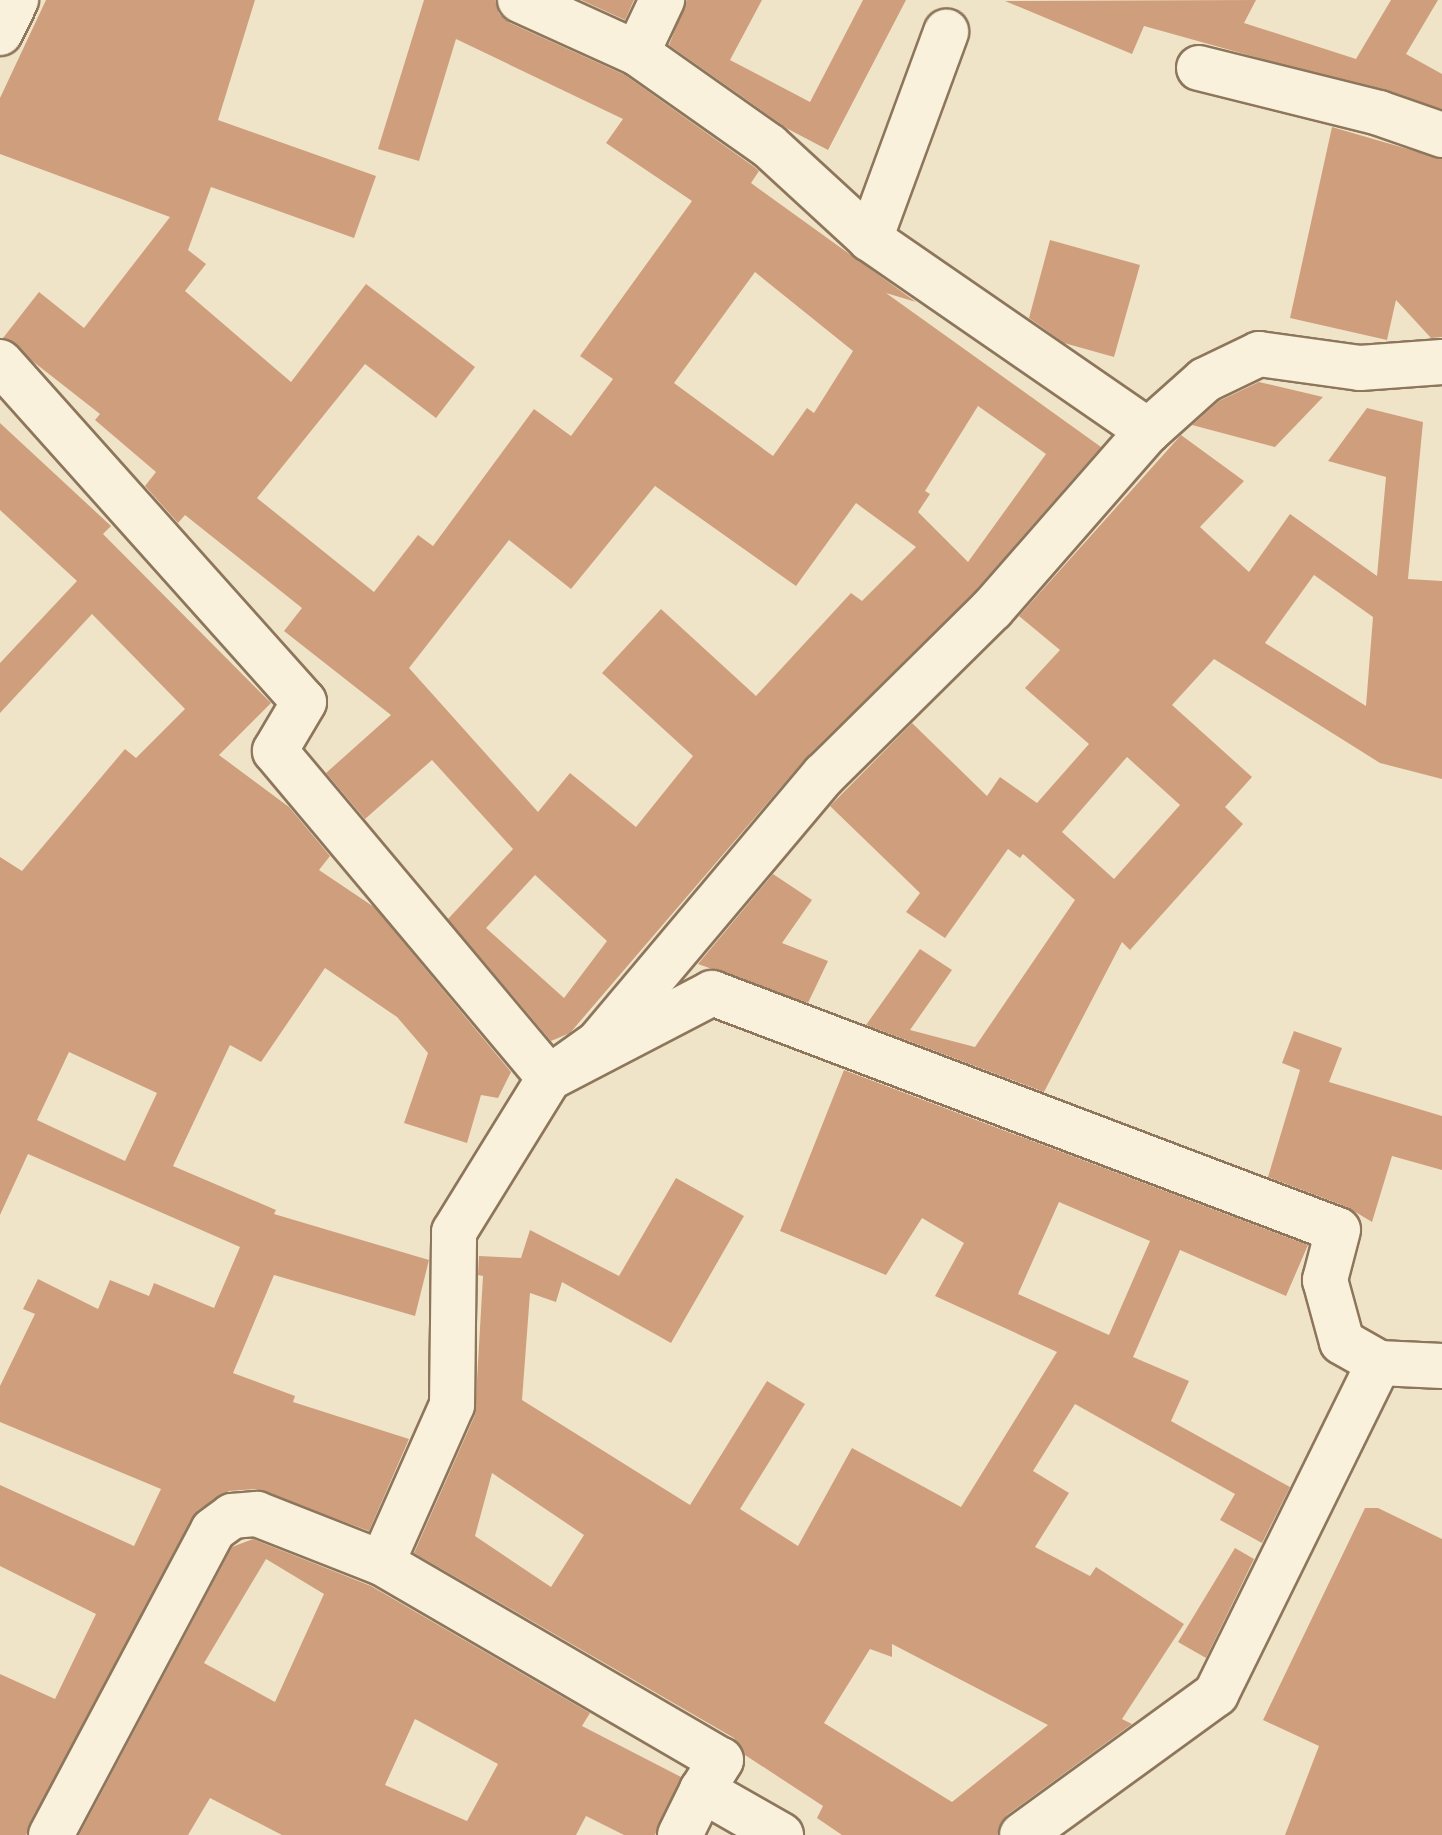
<!DOCTYPE html>
<style>
body{margin:0}
#map{position:relative;width:1442px;height:1835px;overflow:hidden;background:#f0e4c8;font-family:"Times New Roman",serif}
div>[style]{position:absolute}
.building>*{inset:0;background:#cf9f7d}
.roads{filter:drop-shadow(2px 0 #8d765c) drop-shadow(-2px 0 #8d765c) drop-shadow(0 2px #8d765c) drop-shadow(0 -2px #8d765c)}
.minor>*{height:44px;margin:-22px;padding:0 22px;transform-origin:22px;border-radius:22px;background:#faf1dc}
span{translate:-50% -50%;white-space:nowrap;text-align:center;line-height:1.15;-webkit-text-stroke:6px #f7eed8;paint-order:stroke}
</style>
<div id="map">
<div class="building">
<div style="clip-path:polygon(evenodd,46px 0,255px 0,218px 120px,376px 176px,354px 238px,211px 187px,188px 250px,206px 264px,185px 291px,291px 382px,366px 284px,475px 367px,436px 418px,365px 364px,257px 498px,374px 592px,418px 535px,433px 546px,534px 409px,571px 436px,613px 379px,580px 356px,692px 201px,606px 143px,623px 119px,456px 39px,419px 161px,378px 149px,424px 0,495px 0,499px 14px,510px 23px,625px 75px,753px 166px,759px 171px,751px 183px,916px 302px,886px 293px,1101px 447px,974px 592px,805px 759px,570px 1033px,551px 1041px,448px 919px,513px 849px,432px 760px,365px 819px,326px 773px,391px 715px,284px 631px,302px 608px,185px 515px,178px 523px,145px 486px,156px 472px,95px 420px,100px 414px,3px 338px,39px 292px,84px 328px,170px 217px,0 154px,0 98px,46px 0,755px 272px,853px 351px,814px 413px,807px 408px,773px 456px,674px 383px,755px 272px,46px 0,978px 406px,1046px 454px,968px 562px,918px 512px,930px 494px,925px 491px,978px 406px,46px 0,655px 486px,796px 586px,856px 503px,916px 547px,862px 601px,851px 593px,756px 696px,661px 609px,602px 673px,693px 756px,636px 827px,570px 773px,538px 812px,409px 668px,509px 540px,571px 589px,655px 486px,46px 0,535px 875px,607px 941px,564px 998px,486px 928px,535px 875px)"></div>
<div style="clip-path:polygon(581px 0,634px 0,625px 20px)"></div>
<div style="clip-path:polygon(687px 0,762px 0,730px 60px,810px 102px,863px 0,906px 0,828px 150px,788px 129px,669px 45px)"></div>
<div style="clip-path:polygon(1256px 0,1244px 23px,1356px 59px,1391px 0,1438px 0,1406px 54px,1442px 74px,1442px 109px,1144px 26px,1132px 54px,1005px 1px)"></div>
<div style="clip-path:polygon(1332px 127px,1442px 159px,1442px 337px,1431px 338px,1396px 300px,1387px 340px,1290px 318px)"></div>
<div style="clip-path:polygon(1050px 240px,1140px 265px,1114px 357px,1064px 343px,1029px 318px)"></div>
<div style="clip-path:polygon(1259px 382px,1323px 397px,1275px 447px,1192px 425px,1219px 401px)"></div>
<div style="clip-path:polygon(evenodd,1367px 408px,1423px 422px,1408px 579px,1442px 581px,1442px 779px,1380px 763px,1214px 659px,1172px 705px,1252px 777px,1225px 807px,1243px 824px,1130px 950px,1122px 942px,1044px 1092px,866px 1025px,920px 949px,952px 970px,910px 1030px,975px 1047px,1075px 900px,1023px 854px,1020px 858px,1008px 849px,945px 938px,906px 912px,920px 893px,830px 806px,912px 723px,987px 796px,1000px 777px,1037px 803px,1089px 744px,1025px 688px,1060px 650px,1019px 616px,1181px 435px,1244px 481px,1200px 527px,1249px 572px,1290px 514px,1377px 576px,1386px 477px,1328px 461px,1367px 408px,1314px 575px,1373px 617px,1366px 706px,1265px 643px,1314px 575px,1367px 408px,1127px 757px,1180px 805px,1114px 879px,1062px 832px,1127px 757px)"></div>
<div style="clip-path:polygon(evenodd,0 423px,111px 526px,103px 534px,271px 703px,219px 755px,289px 807px,330px 856px,319px 870px,374px 907px,511px 1072px,498px 1098px,481px 1095px,467px 1143px,404px 1123px,428px 1053px,397px 1017px,325px 968px,261px 1062px,230px 1045px,173px 1166px,276px 1210px,274px 1214px,429px 1260px,415px 1316px,274px 1275px,233px 1373px,295px 1396px,293px 1402px,409px 1439px,369px 1531px,256px 1489px,229px 1491px,198px 1510px,26px 1835px,0 1835px,0 1674px,55px 1699px,96px 1614px,0 1566px,0 1485px,134px 1546px,161px 1489px,0 1422px,0 1386px,35px 1314px,23px 1309px,38px 1279px,98px 1309px,110px 1280px,149px 1296px,154px 1283px,214px 1308px,240px 1247px,28px 1154px,0 1215px,0 857px,22px 871px,125px 749px,136px 758px,185px 709px,92px 614px,0 713px,0 663px,77px 581px,0 510px,0 423px,69px 1052px,157px 1093px,125px 1161px,37px 1120px,69px 1052px)"></div>
<div style="clip-path:polygon(773px 874px,812px 900px,782px 943px,828px 961px,808px 1003px,698px 964px)"></div>
<div style="clip-path:polygon(1294px 1031px,1342px 1048px,1329px 1082px,1442px 1116px,1442px 1170px,1392px 1156px,1372px 1222px,1347px 1207px,1268px 1177px,1300px 1070px,1282px 1063px)"></div>
<div style="clip-path:polygon(evenodd,844px 1070px,1308px 1245px,1286px 1296px,1180px 1250px,1133px 1357px,1189px 1381px,1171px 1421px,1290px 1487px,1262px 1543px,1220px 1520px,1235px 1494px,1075px 1404px,1033px 1471px,1069px 1493px,1035px 1547px,1090px 1576px,1096px 1567px,1184px 1624px,1122px 1719px,1132px 1724px,1007px 1815px,997px 1835px,842px 1835px,817px 1818px,823px 1806px,745px 1755px,734px 1738px,414px 1553px,475px 1415px,483px 1276px,478px 1275px,479px 1256px,521px 1258px,530px 1230px,619px 1276px,676px 1178px,744px 1216px,671px 1343px,562px 1282px,556px 1302px,530px 1293px,522px 1400px,690px 1505px,767px 1381px,805px 1404px,740px 1509px,798px 1546px,852px 1448px,961px 1507px,1057px 1352px,935px 1296px,964px 1243px,922px 1218px,886px 1275px,780px 1231px,844px 1070px,1059px 1202px,1150px 1241px,1109px 1335px,1018px 1294px,1059px 1202px,844px 1070px,492px 1473px,584px 1535px,551px 1587px,475px 1536px,492px 1473px,844px 1070px,892px 1644px,1048px 1725px,952px 1802px,824px 1723px,870px 1649px,892px 1657px,892px 1644px)"></div>
<div style="clip-path:polygon(1365px 1508px,1378px 1508px,1442px 1539px,1442px 1835px,1285px 1835px,1319px 1746px,1263px 1720px)"></div>
<div style="clip-path:polygon(evenodd,253px 1539px,371px 1586px,590px 1713px,582px 1726px,681px 1777px,655px 1835px,624px 1835px,586px 1816px,576px 1835px,282px 1835px,210px 1798px,188px 1835px,79px 1835px,232px 1547px,253px 1539px,266px 1559px,324px 1594px,275px 1702px,204px 1663px,266px 1559px,253px 1539px,415px 1719px,498px 1764px,467px 1821px,385px 1785px,415px 1719px)"></div>
<div style="clip-path:polygon(1235px 1548px,1254px 1559px,1206px 1658px,1178px 1642px)"></div>
</div>
<div class="roads">
<div class="minor">
<div style="left:520px;top:0;width:128px;rotate:24.4deg"></div>
<div style="left:637px;top:53px;width:161px;rotate:35.2deg"></div>
<div style="left:769px;top:146px;width:137px;rotate:42.6deg"></div>
<div style="left:870px;top:239px;width:338px;rotate:34.6deg"></div>
<div style="left:1148px;top:431px;width:76px;rotate:-41.8deg"></div>
<div style="left:1205px;top:380px;width:60px;rotate:-25.7deg"></div>
<div style="left:1259px;top:354px;width:102px;rotate:7.9deg"></div>
<div style="left:1360px;top:368px;width:82px;rotate:-4.2deg"></div>
<div style="left:0;top:33px;width:37px;rotate:-64deg"></div>
<div style="left:637px;top:53px;width:59px;rotate:-64.7deg"></div>
<div style="left:1199px;top:68px;width:186px;rotate:14deg"></div>
<div style="left:1379px;top:113px;width:67px;rotate:19.2deg"></div>
<div style="left:870px;top:239px;width:221px;rotate:-69.8deg"></div>
<div style="left:0;top:362px;width:456px;rotate:48.2deg"></div>
<div style="left:304px;top:702px;width:57px;rotate:120.6deg"></div>
<div style="left:275px;top:751px;width:427px;rotate:50deg"></div>
<div style="left:549px;top:1078px;width:184px;rotate:-27.5deg"></div>
<div style="left:712px;top:993px;width:669px;rotate:20.74deg"></div>
<div style="left:1338px;top:1230px;width:52px;rotate:104.6deg"></div>
<div style="left:1325px;top:1280px;width:64px;rotate:74.7deg"></div>
<div style="left:1342px;top:1342px;width:43px;rotate:29.6deg"></div>
<div style="left:1379px;top:1363px;width:63px;rotate:2.7deg"></div>
<div style="left:382px;top:1563px;width:392px;rotate:30.2deg"></div>
<div style="left:721px;top:1760px;width:36px;rotate:122deg"></div>
<div style="left:702px;top:1790px;width:91px;rotate:29.7deg"></div>
<div style="left:51px;top:1835px;width:345px;rotate:-62deg"></div>
<div style="left:213px;top:1530px;width:24px;rotate:-36deg"></div>
<div style="left:232px;top:1516px;width:25px;rotate:-5deg"></div>
<div style="left:257px;top:1514px;width:134px;rotate:21.4deg"></div>
<div style="left:382px;top:1563px;width:173px;rotate:-66.1deg"></div>
<div style="left:452px;top:1405px;width:173px;rotate:-89.3deg"></div>
<div style="left:454px;top:1232px;width:181px;rotate:-58.3deg"></div>
<div style="left:549px;top:1078px;width:60px;rotate:-35.5deg"></div>
<div style="left:598px;top:1043px;width:351px;rotate:-49.9deg"></div>
<div style="left:824px;top:775px;width:236px;rotate:-44.7deg"></div>
<div style="left:992px;top:609px;width:237px;rotate:-48.8deg"></div>
<div style="left:680px;top:1835px;width:50px;rotate:-63.9deg"></div>
<div style="left:1022px;top:1835px;width:240px;rotate:-36deg"></div>
<div style="left:1216px;top:1694px;width:369px;rotate:-63.8deg"></div>
</div>
</div>
</div>
